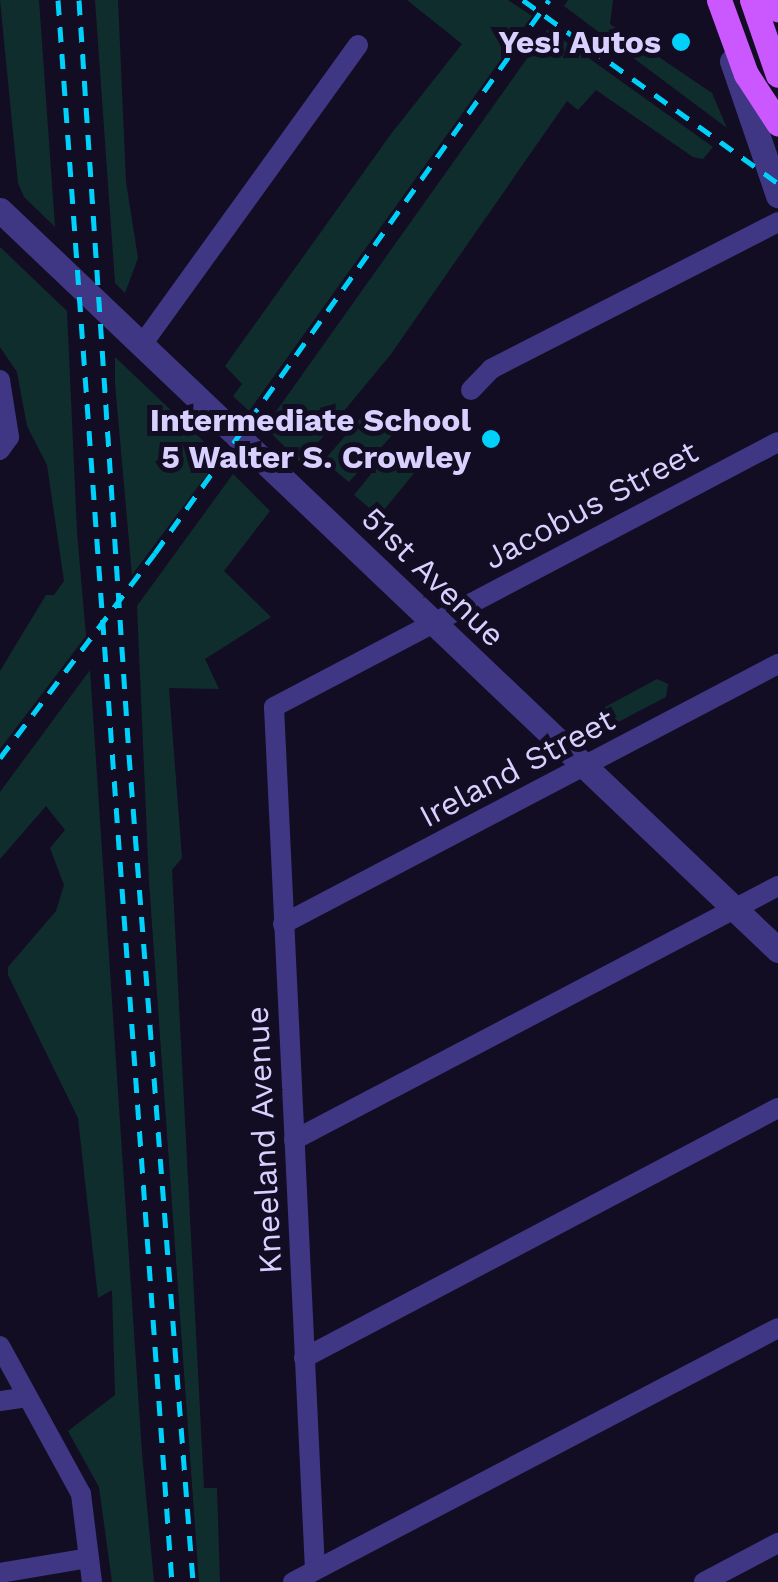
<!DOCTYPE html>
<style>
body{margin:0}
#map{position:relative;width:778px;height:1582px;overflow:hidden;background:#130d23;font-family:"Work Sans",sans-serif}
div>[style]{position:absolute}
.green>*{inset:0;background:#102d2e}
.minor>*{height:20px;margin:-10px;padding:0 10px;transform-origin:10px;border-radius:10px;background:#3f3784}
.tertiary>*{height:25px;margin:-12.5px;padding:0 12.5px;transform-origin:12.5px;border-radius:12.5px;background:#3f3784}
.primary>*{height:25px;margin:-12.5px;padding:0 12.5px;transform-origin:12.5px;border-radius:12.5px;background:#cb57ff}
.rail>*{height:5px;margin-top:-2.5px;transform-origin:0;background:repeating-linear-gradient(90deg,#00d1fb 0 15px,transparent 0 27px)}
.dots>*{width:28px;height:28px;translate:-50% -50%;box-sizing:border-box;border:5px solid #130d23;border-radius:50%}
span{translate:-50% -50%;white-space:nowrap;text-align:center;line-height:1.15;-webkit-text-stroke:10px #130d23;paint-order:stroke}
.poi-label{font-size:32px;color:#d8d0ff;font-weight:700}
.right{translate:-100% -50%;text-align:right}
.street-label{font-size:32px;color:#d8d0ff}
</style>
<div id="map">
<div class="green">
<div style="clip-path:polygon(0 0,39px 0,55px 227px,24px 197px,18px 183px)"></div>
<div style="clip-path:polygon(95px 0,118px 0,126px 182px,138px 258px,125px 293px,115px 283px)"></div>
<div style="clip-path:polygon(407px 0,508px 0,532px 16px,249px 411px,233px 396px,242px 384px,225px 366px,391px 134px,462px 44px)"></div>
<div style="clip-path:polygon(568px 0,613px 0,610px 24px,712px 93px,727px 128px,564px 6px)"></div>
<div style="clip-path:polygon(548px 29px,713px 147px,703px 159px,693px 157px,596px 90px,578px 110px,567px 101px,391px 354px,301px 463px,265px 427px)"></div>
<div style="clip-path:polygon(0 247px,67px 311px,77px 532px,86px 636px,0 749px,0 671px,46px 595px,54px 595px,64px 581px,47px 465px,27px 426px,17px 372px,0 347px)"></div>
<div style="clip-path:polygon(115px 357px,220px 457px,132px 575px,115px 383px)"></div>
<div style="clip-path:polygon(372px 405px,396px 423px,397px 430px,349px 482px,327px 464px,327px 457px)"></div>
<div style="clip-path:polygon(389px 452px,415px 472px,379px 516px,354px 495px)"></div>
<div style="clip-path:polygon(233px 474px,270px 511px,224px 571px,271px 617px,205px 659px,219px 689px,169px 688px,182px 858px,172px 870px,204px 1488px,217px 1488px,220px 1582px,199px 1582px,149px 882px,137px 606px)"></div>
<div style="clip-path:polygon(90px 670px,142px 1453px,154px 1582px,112px 1582px,99px 1487px,68px 1431px,115px 1395px,112px 1290px,98px 1298px,78px 1118px,8px 975px,8px 967px,56px 911px,64px 885px,50px 848px,65px 830px,46px 806px,0 859px,0 792px)"></div>
<div style="clip-path:polygon(657px 679px,668px 684px,666px 697px,603px 730px,591px 725px,594px 713px)"></div>
</div>
<div class="minor">
<div style="left:141px;top:346px;width:371px;rotate:-54.2deg"></div>
<div style="left:0;top:380px;width:58px;rotate:81deg"></div>
<div style="left:9px;top:437px;width:16px;rotate:125deg"></div>
<div style="left:471px;top:390px;width:29px;rotate:-46deg"></div>
<div style="left:491px;top:369px;width:322px;rotate:-27.1deg"></div>
<div style="left:283px;top:924px;width:559px;rotate:-27.71deg"></div>
<div style="left:294px;top:1140px;width:547px;rotate:-27.69deg"></div>
<div style="left:0;top:1346px;width:169px;rotate:61.3deg"></div>
<div style="left:81px;top:1494px;width:89px;rotate:82.9deg"></div>
<div style="left:304px;top:1358px;width:536px;rotate:-27.81deg"></div>
<div style="left:0;top:1401px;width:28px;rotate:-8deg"></div>
<div style="left:315px;top:1570px;width:864px;rotate:-92.72deg"></div>
<div style="left:274px;top:707px;width:569px;rotate:-27.74deg"></div>
<div style="left:0;top:1573px;width:90px;rotate:-9.6deg"></div>
<div style="left:293px;top:1582px;width:547px;rotate:-27.64deg"></div>
<div style="left:704px;top:1582px;width:84px;rotate:-27.8deg"></div>
</div>
<div class="tertiary">
<div style="left:732px;top:61px;width:142px;rotate:71.1deg"></div>
<div style="left:0;top:210px;width:1074px;rotate:43.57deg"></div>
</div>
<div class="primary">
<div style="left:719px;top:0;width:79px;rotate:70deg"></div>
<div style="left:746px;top:74px;width:59px;rotate:56.9deg"></div>
<div style="left:752px;top:0;width:79px;rotate:70.9deg"></div>
<div style="left:775px;top:0;width:10px;rotate:73deg"></div>
</div>
<div class="rail">
<div style="left:58px;top:0;width:1586px;rotate:85.88deg"></div>
<div style="left:79px;top:0;width:757px;rotate:86.21deg"></div>
<div style="left:129px;top:755px;width:829px;rotate:85.57deg"></div>
<div style="left:523px;top:0;width:314px;rotate:35.7deg"></div>
<div style="left:0;top:758px;width:257px;rotate:-52.9deg"></div>
<div style="left:155px;top:553px;width:679px;rotate:-54.53deg"></div>
</div>
<div class="dots">
<div style="left:681px;top:42px;background:#00d1fb"></div>
<div style="left:491px;top:439px;background:#00d1fb"></div>
</div>
<div class="poi-label">
<span class="right" style="left:661px;top:42px">Yes! Autos</span>
<span class="right" style="left:471px;top:439px">Intermediate School<br>5 Walter S. Crowley</span>
</div>
<div class="street-label">
<span style="left:591px;top:505px;rotate:-28deg">Jacobus Street</span>
<span style="left:433px;top:577px;rotate:44deg">51st Avenue</span>
<span style="left:517px;top:768px;rotate:-28deg">Ireland Street</span>
<span style="left:264px;top:1140px;rotate:-93deg">Kneeland Avenue</span>
</div>
</div>
